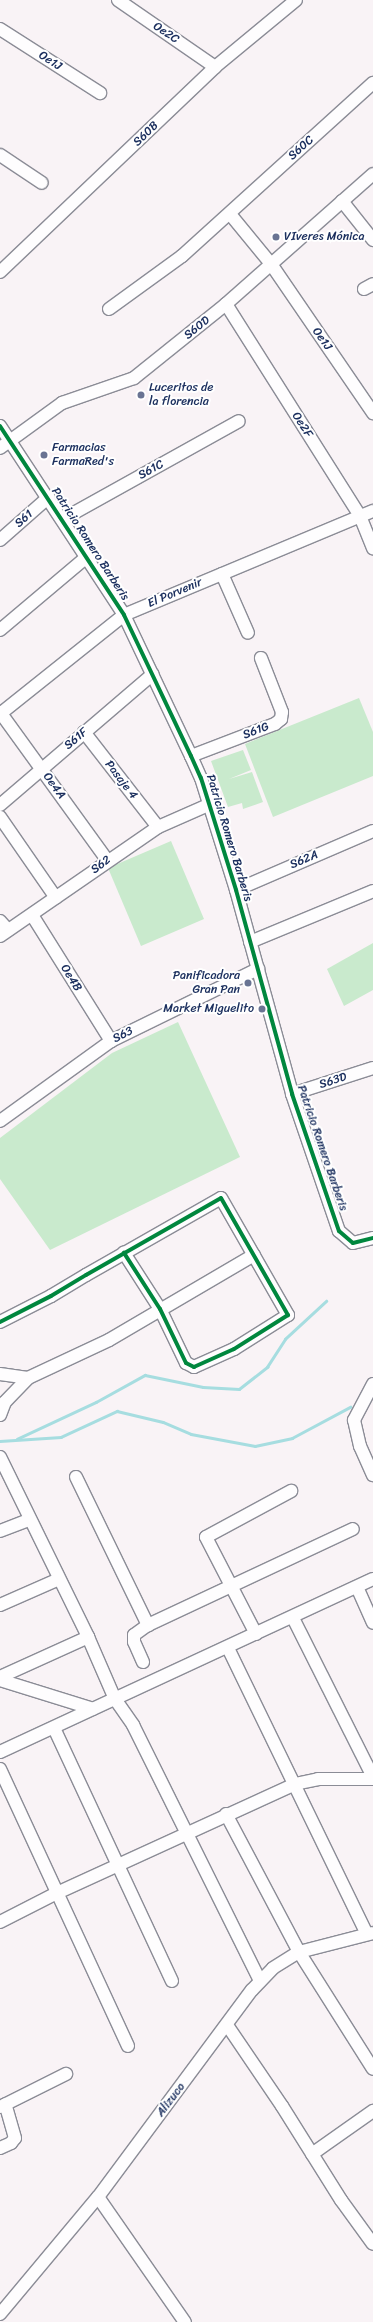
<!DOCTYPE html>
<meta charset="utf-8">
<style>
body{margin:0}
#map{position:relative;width:373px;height:2322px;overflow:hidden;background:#f9f3f6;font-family:Sriracha,sans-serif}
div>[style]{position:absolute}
.green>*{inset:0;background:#c9eacd}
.stream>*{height:2.5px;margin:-1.25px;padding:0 1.25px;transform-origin:1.25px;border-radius:1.25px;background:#a6dde0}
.roads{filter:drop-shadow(1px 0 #8b8c96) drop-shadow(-1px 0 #8b8c96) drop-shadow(0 1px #8b8c96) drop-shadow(0 -1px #8b8c96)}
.minor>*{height:12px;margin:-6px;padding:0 6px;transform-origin:6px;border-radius:6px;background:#fefdfe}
.cycleway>*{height:4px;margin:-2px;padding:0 2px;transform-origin:2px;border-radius:2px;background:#00873e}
.dots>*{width:11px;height:11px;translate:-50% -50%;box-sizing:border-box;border:2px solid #fff;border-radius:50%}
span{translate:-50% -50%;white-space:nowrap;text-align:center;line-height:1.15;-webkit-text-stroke:4px #fff;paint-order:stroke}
.street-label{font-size:12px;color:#1b2f5e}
.poi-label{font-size:12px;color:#1b2f5e}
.left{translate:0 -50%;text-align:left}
.right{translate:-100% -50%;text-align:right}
</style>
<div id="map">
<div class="green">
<div style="clip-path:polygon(359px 698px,373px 732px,373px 776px,273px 817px,245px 744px)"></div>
<div style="clip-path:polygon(243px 750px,251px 770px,229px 779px,252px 772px,263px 802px,243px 809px,242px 803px,228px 807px,211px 761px)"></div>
<div style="clip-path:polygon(171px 841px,204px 919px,141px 946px,108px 868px)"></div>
<div style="clip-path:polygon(373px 943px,373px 990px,344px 1006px,327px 969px)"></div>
<div style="clip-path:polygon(178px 1022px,240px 1157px,50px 1250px,0 1179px,0 1138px,112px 1053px)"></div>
</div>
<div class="stream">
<div style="left:17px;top:1439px;width:87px;rotate:-25.1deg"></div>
<div style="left:96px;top:1402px;width:56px;rotate:-28.9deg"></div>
<div style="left:145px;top:1375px;width:59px;rotate:11.7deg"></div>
<div style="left:203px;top:1387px;width:36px;rotate:3deg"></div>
<div style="left:239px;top:1389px;width:36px;rotate:-38deg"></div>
<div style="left:267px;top:1367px;width:33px;rotate:-57deg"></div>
<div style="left:285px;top:1339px;width:56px;rotate:-42.8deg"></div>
<div style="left:0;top:1441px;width:61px;rotate:-3.8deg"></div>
<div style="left:61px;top:1437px;width:62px;rotate:-24.9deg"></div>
<div style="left:117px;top:1411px;width:47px;rotate:13.4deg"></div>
<div style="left:163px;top:1422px;width:30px;rotate:23deg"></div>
<div style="left:191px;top:1434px;width:65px;rotate:10.6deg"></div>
<div style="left:255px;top:1446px;width:38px;rotate:-12deg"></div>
<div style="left:292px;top:1438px;width:66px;rotate:-28.1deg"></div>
</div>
<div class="roads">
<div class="minor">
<div style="left:118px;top:0;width:118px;rotate:34.6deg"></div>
<div style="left:0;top:29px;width:119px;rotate:32.6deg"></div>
<div style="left:0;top:155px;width:50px;rotate:33.7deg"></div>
<div style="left:342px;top:201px;width:50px;rotate:51.5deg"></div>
<div style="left:230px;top:214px;width:65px;rotate:50.6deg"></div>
<div style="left:271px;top:264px;width:181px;rotate:55.6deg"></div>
<div style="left:0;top:272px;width:297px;rotate:-43.6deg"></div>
<div style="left:215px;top:67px;width:105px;rotate:-39.6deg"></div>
<div style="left:364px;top:289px;width:10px;rotate:-29deg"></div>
<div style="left:226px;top:304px;width:251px;rotate:57.7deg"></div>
<div style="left:360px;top:516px;width:35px;rotate:68deg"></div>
<div style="left:109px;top:309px;width:90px;rotate:-36deg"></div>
<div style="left:182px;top:256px;width:258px;rotate:-42.2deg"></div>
<div style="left:0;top:426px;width:226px;rotate:56.7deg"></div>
<div style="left:124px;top:615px;width:156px;rotate:64.6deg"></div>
<div style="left:191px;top:756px;width:24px;rotate:66deg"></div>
<div style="left:201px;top:778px;width:117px;rotate:72.6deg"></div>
<div style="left:236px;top:890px;width:212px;rotate:74.6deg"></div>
<div style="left:292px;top:1094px;width:145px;rotate:71.1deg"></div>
<div style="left:339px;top:1231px;width:18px;rotate:41deg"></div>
<div style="left:353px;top:1243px;width:21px;rotate:-14deg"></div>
<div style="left:0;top:448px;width:77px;rotate:-36deg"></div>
<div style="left:62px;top:403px;width:76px;rotate:-19.1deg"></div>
<div style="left:134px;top:378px;width:118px;rotate:-38.8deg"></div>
<div style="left:226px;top:304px;width:196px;rotate:-41.5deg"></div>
<div style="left:63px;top:519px;width:201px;rotate:-29.1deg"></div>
<div style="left:0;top:540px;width:65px;rotate:-41.3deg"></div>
<div style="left:222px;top:574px;width:64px;rotate:66.2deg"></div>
<div style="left:0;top:630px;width:115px;rotate:-40.1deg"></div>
<div style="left:0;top:712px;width:183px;rotate:54.1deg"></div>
<div style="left:0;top:714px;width:159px;rotate:-38.6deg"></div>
<div style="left:124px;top:615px;width:270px;rotate:-22.7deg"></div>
<div style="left:84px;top:732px;width:120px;rotate:52.1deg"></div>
<div style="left:191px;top:756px;width:90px;rotate:-20.9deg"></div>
<div style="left:275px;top:724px;width:8px;rotate:-40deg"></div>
<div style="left:281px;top:719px;width:7px;rotate:-82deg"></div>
<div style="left:282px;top:712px;width:58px;rotate:-111.3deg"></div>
<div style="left:0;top:805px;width:201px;rotate:-40.6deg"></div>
<div style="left:0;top:817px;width:98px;rotate:55.3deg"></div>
<div style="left:236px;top:890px;width:149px;rotate:-23.3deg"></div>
<div style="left:32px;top:915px;width:149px;rotate:57.9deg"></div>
<div style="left:0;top:921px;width:12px;rotate:48deg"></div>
<div style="left:0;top:936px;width:192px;rotate:-34.6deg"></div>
<div style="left:158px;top:827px;width:55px;rotate:-23.7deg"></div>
<div style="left:250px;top:942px;width:133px;rotate:-22.5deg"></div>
<div style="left:292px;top:1094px;width:85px;rotate:-17.8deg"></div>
<div style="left:0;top:1121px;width:137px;rotate:-35.8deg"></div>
<div style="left:111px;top:1041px;width:164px;rotate:-26.1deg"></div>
<div style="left:0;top:1322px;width:57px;rotate:-27deg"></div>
<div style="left:51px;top:1296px;width:41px;rotate:-31deg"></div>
<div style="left:86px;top:1275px;width:155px;rotate:-29.7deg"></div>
<div style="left:221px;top:1198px;width:135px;rotate:60.2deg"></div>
<div style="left:288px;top:1315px;width:64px;rotate:147.8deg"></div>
<div style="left:234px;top:1349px;width:44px;rotate:155.8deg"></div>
<div style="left:194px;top:1367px;width:9px;rotate:-153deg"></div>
<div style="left:186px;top:1363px;width:60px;rotate:-115.7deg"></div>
<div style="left:160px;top:1309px;width:67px;rotate:-122.7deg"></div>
<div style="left:0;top:1374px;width:28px;rotate:8deg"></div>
<div style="left:28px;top:1378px;width:89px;rotate:-25.1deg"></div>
<div style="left:109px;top:1340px;width:168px;rotate:-30.4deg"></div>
<div style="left:373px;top:1384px;width:41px;rotate:117.8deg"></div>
<div style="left:354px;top:1420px;width:27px;rotate:77deg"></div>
<div style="left:360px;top:1446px;width:32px;rotate:66deg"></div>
<div style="left:0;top:1415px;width:14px;rotate:-69deg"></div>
<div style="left:5px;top:1402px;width:33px;rotate:-46deg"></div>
<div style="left:0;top:1457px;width:200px;rotate:63.9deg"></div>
<div style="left:88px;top:1637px;width:68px;rotate:66.5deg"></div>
<div style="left:115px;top:1699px;width:32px;rotate:55deg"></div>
<div style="left:133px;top:1725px;width:286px;rotate:63.6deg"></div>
<div style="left:76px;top:1477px;width:165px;rotate:64.1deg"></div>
<div style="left:0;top:1531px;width:31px;rotate:-21deg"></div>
<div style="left:357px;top:1587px;width:39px;rotate:66deg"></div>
<div style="left:0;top:1605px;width:64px;rotate:-23.8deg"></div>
<div style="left:293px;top:1618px;width:178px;rotate:63.3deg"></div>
<div style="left:256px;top:1634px;width:109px;rotate:-117.3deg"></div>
<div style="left:206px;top:1537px;width:97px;rotate:-28.4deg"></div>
<div style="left:228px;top:1648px;width:318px;rotate:64.1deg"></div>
<div style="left:143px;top:1662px;width:22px;rotate:-114deg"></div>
<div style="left:134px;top:1642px;width:7px;rotate:-90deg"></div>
<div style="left:134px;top:1635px;width:17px;rotate:-36deg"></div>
<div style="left:148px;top:1625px;width:226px;rotate:-25.1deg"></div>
<div style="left:0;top:1677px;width:97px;rotate:-24.4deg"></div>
<div style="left:0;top:1680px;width:97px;rotate:17.3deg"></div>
<div style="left:54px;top:1728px;width:279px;rotate:65deg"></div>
<div style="left:0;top:1752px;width:411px;rotate:-24.9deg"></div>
<div style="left:0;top:1769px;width:305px;rotate:65.2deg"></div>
<div style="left:226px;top:1814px;width:156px;rotate:62.1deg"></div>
<div style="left:299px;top:1952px;width:138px;rotate:57.7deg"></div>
<div style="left:0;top:1922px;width:64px;rotate:-27deg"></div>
<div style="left:57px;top:1893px;width:262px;rotate:-24.6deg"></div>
<div style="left:295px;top:1784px;width:24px;rotate:-12deg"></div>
<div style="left:318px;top:1779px;width:55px"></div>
<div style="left:227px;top:2025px;width:98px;rotate:55.8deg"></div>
<div style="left:282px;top:2106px;width:111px;rotate:57.9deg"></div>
<div style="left:341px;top:2200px;width:54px;rotate:54deg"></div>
<div style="left:0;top:2107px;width:74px;rotate:-26.6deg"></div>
<div style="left:0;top:2148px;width:12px;rotate:-24deg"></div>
<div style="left:11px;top:2143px;width:6px;rotate:-51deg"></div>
<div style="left:15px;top:2138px;width:35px;rotate:-106deg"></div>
<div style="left:312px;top:2154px;width:75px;rotate:-35.2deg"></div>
<div style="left:98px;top:2197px;width:152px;rotate:55.2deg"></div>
<div style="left:0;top:2314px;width:153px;rotate:-50.1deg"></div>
<div style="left:98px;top:2197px;width:258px;rotate:-53.4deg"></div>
<div style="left:252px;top:1990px;width:30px;rotate:-46deg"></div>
<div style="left:273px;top:1968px;width:31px;rotate:-32deg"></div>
<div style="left:299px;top:1952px;width:76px;rotate:-14.4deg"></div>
</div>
</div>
<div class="cycleway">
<div style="left:0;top:426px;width:226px;rotate:56.7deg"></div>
<div style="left:124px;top:615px;width:156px;rotate:64.6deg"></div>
<div style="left:191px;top:756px;width:24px;rotate:66deg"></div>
<div style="left:201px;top:778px;width:117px;rotate:72.6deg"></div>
<div style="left:236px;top:890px;width:212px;rotate:74.6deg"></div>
<div style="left:292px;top:1094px;width:145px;rotate:71.1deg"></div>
<div style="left:339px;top:1231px;width:18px;rotate:41deg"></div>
<div style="left:353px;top:1243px;width:21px;rotate:-14deg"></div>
<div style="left:0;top:1322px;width:57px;rotate:-27deg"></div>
<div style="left:51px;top:1296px;width:41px;rotate:-31deg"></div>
<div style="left:86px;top:1275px;width:155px;rotate:-29.7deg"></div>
<div style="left:221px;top:1198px;width:135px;rotate:60.2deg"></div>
<div style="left:288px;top:1315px;width:64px;rotate:147.8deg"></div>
<div style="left:234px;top:1349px;width:44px;rotate:155.8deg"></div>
<div style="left:194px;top:1367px;width:9px;rotate:-153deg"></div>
<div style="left:186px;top:1363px;width:60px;rotate:-115.7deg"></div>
<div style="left:160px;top:1309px;width:67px;rotate:-122.7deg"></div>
</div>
<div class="dots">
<div style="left:276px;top:237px;background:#697493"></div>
<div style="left:141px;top:395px;background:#697493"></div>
<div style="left:44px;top:455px;background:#697493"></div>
<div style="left:248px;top:983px;background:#697493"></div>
<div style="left:262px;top:1009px;background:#697493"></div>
</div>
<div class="street-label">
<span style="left:166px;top:33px;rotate:34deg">Oe2C</span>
<span style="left:50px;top:61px;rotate:33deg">Oe1J</span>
<span style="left:146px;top:134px;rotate:-44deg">S60B</span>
<span style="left:301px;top:148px;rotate:-42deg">S60C</span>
<span style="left:197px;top:328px;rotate:-39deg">S60D</span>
<span style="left:322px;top:339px;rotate:55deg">Oe1J</span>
<span style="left:302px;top:425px;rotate:58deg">Oe2F</span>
<span style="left:151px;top:470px;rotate:-29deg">S61C</span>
<span style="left:24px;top:519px;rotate:-41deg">S61</span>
<span style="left:90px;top:544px;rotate:57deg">Patricio Romero Barberis</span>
<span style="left:175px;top:593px;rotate:-23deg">El Porvenir</span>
<span style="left:256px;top:731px;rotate:-21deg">S61G</span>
<span style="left:76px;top:739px;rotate:-40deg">S61F</span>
<span style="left:121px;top:780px;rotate:52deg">Pasaje 4</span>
<span style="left:54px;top:786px;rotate:54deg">Oe4A</span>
<span style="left:229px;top:838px;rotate:73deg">Patricio Romero Barberis</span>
<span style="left:304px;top:860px;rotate:-23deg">S62A</span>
<span style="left:101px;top:865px;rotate:-36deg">S62</span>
<span style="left:71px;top:978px;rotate:58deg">Oe4B</span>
<span style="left:123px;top:1035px;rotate:-27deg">S63</span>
<span style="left:333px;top:1081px;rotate:-18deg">S63D</span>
<span style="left:322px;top:1148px;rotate:71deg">Patricio Romero Barberis</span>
<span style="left:171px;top:2100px;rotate:-53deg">Alizuco</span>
</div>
<div class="poi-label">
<span class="left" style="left:284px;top:237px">VIveres Mónica</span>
<span class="left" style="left:149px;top:395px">Luceritos de<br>la florencia</span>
<span class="left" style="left:52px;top:455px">Farmacias<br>FarmaRed's</span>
<span class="right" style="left:240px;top:983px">Panificadora<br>Gran Pan</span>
<span class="right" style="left:254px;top:1009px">Market Miguelito</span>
</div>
</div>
